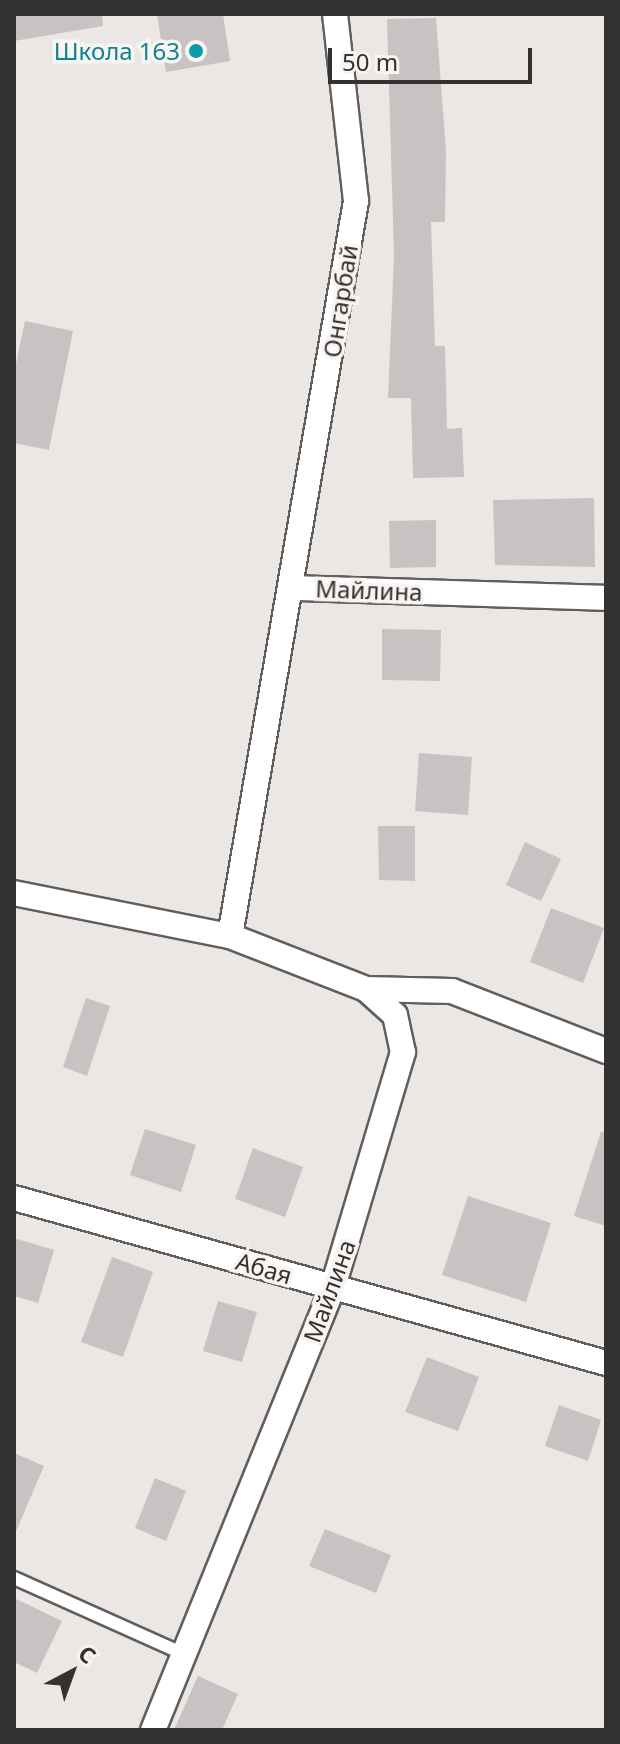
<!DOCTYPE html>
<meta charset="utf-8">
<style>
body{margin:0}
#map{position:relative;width:620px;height:1744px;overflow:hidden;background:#ebe7e5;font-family:"Noto Sans",sans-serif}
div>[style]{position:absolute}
.building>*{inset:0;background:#c8c3c2}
.roads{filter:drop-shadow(2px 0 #625e5d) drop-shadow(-2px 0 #625e5d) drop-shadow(0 2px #625e5d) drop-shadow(0 -2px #625e5d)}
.service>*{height:12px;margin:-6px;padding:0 6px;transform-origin:6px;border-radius:6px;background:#fff}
.minor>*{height:24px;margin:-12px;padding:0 12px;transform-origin:12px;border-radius:12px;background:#fff}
.dots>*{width:22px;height:22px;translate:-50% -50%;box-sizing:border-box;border:4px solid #f8f4f2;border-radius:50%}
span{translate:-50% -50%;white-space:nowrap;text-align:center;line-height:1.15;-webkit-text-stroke:7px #f8f4f2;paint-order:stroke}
.culture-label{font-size:24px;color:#0d838f}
.right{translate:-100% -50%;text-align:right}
.street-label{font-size:24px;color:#333231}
.frame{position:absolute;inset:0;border:16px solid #333231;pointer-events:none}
.north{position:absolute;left:32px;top:1632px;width:80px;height:80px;-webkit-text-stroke:6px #f8f4f2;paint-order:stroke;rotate:41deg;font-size:22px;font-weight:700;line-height:32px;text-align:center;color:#333231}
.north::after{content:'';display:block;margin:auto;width:28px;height:36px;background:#333231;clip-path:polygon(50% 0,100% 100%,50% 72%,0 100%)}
.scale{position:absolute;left:328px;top:48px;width:204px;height:36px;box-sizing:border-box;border:4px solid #333231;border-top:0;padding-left:10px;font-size:24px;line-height:28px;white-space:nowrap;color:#333231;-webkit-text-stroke:6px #f8f4f2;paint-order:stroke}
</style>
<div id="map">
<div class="building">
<div style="clip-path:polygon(14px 14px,102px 14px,103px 26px,14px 41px)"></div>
<div style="clip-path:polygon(157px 14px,223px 14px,230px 61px,166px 72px)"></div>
<div style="clip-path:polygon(436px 18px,446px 151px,445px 222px,431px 222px,435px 346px,445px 346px,447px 429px,462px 428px,464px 477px,413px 478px,411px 398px,388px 398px,394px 256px,387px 19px)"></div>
<div style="clip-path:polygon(25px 321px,73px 331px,49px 450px,14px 443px,14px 373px)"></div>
<div style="clip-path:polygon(594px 498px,595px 567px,495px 565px,493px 500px)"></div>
<div style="clip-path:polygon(436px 520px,436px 567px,390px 568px,389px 521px)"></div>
<div style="clip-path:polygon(382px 629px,441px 630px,440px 681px,382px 680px)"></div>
<div style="clip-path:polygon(419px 753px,472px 757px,468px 815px,415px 811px)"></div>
<div style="clip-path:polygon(378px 826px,415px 826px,415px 881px,379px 880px)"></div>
<div style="clip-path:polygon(525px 842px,561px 859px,541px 901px,506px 885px)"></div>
<div style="clip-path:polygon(551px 908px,604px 928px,583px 983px,530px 962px)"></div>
<div style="clip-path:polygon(86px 998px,110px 1006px,87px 1076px,63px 1067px)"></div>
<div style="clip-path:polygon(145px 1129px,196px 1145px,181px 1192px,130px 1175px)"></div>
<div style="clip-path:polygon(601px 1132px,606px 1132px,606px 1226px,574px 1216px)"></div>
<div style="clip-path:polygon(253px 1148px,303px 1167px,285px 1217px,235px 1199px)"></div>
<div style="clip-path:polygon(468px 1196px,551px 1223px,526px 1302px,442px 1275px)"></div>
<div style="clip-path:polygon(14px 1238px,54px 1250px,38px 1303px,14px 1296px)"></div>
<div style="clip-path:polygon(112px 1257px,153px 1272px,123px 1357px,81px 1342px)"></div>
<div style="clip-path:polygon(218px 1301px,257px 1312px,242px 1362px,203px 1351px)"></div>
<div style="clip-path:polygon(427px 1357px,479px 1377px,458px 1431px,405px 1412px)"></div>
<div style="clip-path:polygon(559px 1405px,601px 1420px,588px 1461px,545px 1446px)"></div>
<div style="clip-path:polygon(14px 1453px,44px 1466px,14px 1536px)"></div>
<div style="clip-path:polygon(155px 1478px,186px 1491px,166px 1541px,135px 1528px)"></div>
<div style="clip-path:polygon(325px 1529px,391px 1555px,376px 1593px,309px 1566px)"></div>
<div style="clip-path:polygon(14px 1598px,62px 1621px,37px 1673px,14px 1662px)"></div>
<div style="clip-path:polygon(198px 1676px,238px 1694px,222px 1730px,174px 1730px)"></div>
</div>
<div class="roads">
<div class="service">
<div style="left:14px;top:1578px;width:186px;rotate:24.1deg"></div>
</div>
<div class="minor">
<div style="left:295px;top:588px;width:311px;rotate:1.8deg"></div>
<div style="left:14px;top:893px;width:220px;rotate:11.3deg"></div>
<div style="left:230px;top:936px;width:146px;rotate:21.3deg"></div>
<div style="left:366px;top:989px;width:39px;rotate:42deg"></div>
<div style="left:395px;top:1015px;width:38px;rotate:78deg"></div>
<div style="left:403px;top:1052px;width:245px;rotate:106.6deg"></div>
<div style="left:333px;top:1287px;width:478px;rotate:112.1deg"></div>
<div style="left:230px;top:936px;width:746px;rotate:-80.27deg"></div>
<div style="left:356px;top:201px;width:188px;rotate:-96.4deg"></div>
<div style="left:366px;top:989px;width:86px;rotate:1.3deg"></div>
<div style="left:452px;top:991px;width:165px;rotate:21.3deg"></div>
<div style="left:14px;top:1198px;width:615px;rotate:15.57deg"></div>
</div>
</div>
<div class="dots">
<div style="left:196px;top:51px;background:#0f9aa8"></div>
</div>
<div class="culture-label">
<span class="right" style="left:180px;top:51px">Школа 163</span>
</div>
<div class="street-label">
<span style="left:340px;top:301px;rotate:-81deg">Онгарбай</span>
<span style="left:369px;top:590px;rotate:2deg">Майлина</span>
<span style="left:264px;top:1268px;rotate:16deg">Абая</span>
<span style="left:329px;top:1291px;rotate:-70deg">Майлина</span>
</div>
<div class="frame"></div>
<div class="north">С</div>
<div class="scale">50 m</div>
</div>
